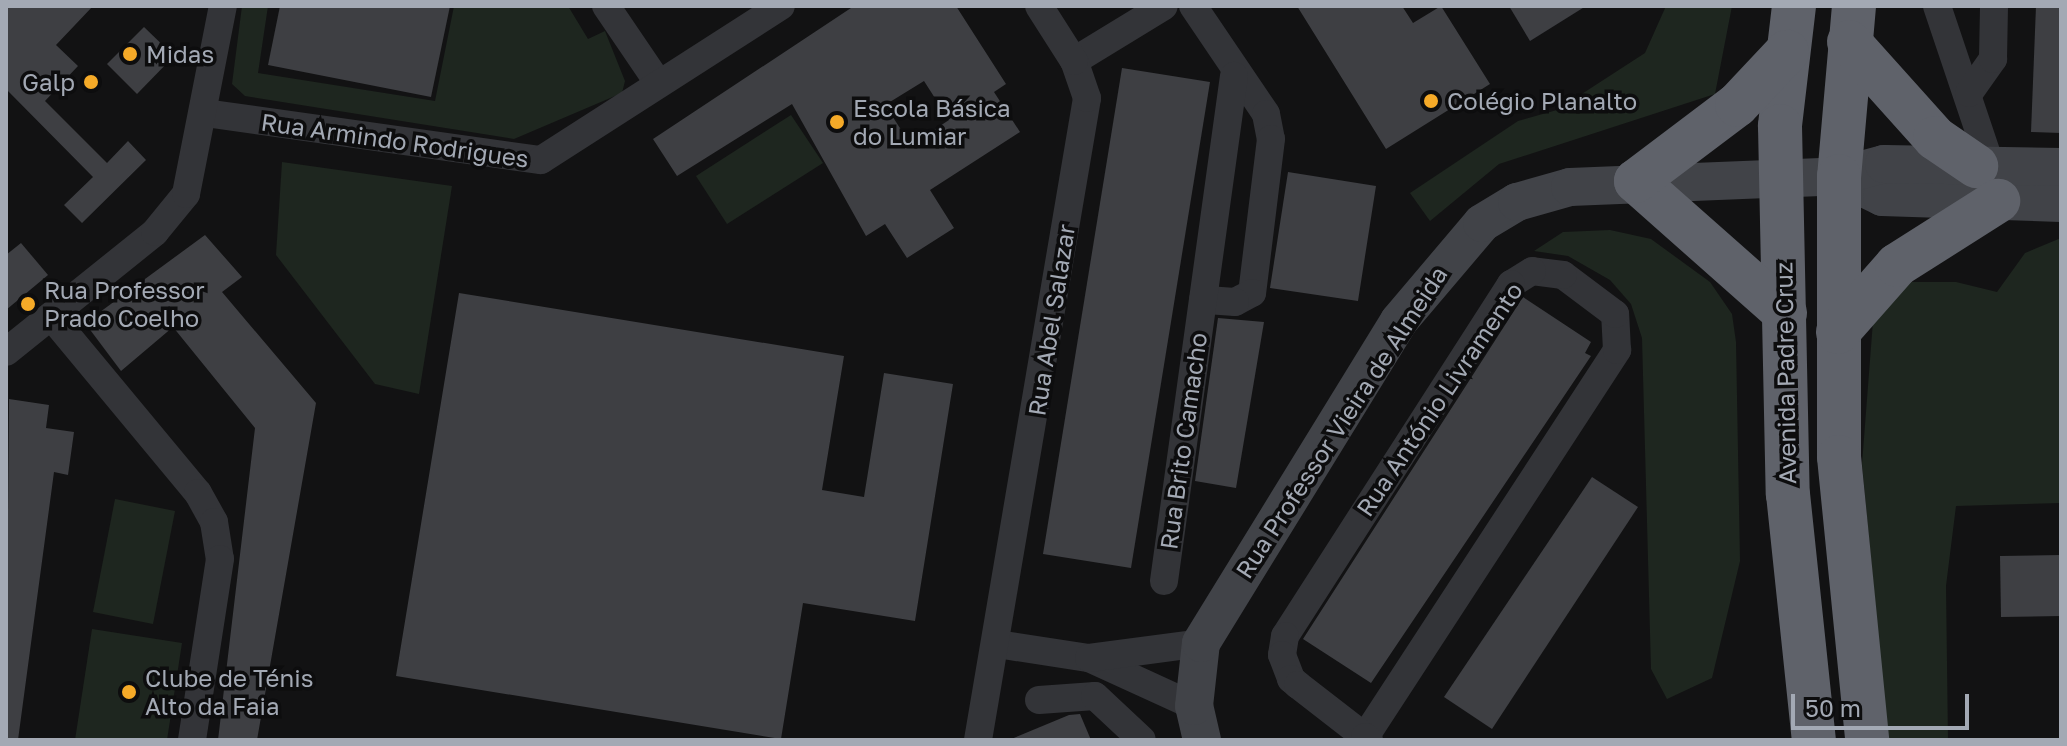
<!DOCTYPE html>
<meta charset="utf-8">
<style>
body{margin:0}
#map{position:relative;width:2067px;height:746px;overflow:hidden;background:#121213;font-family:"Golos Text",sans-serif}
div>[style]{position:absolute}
.green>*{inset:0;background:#1e261f}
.building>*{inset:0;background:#3e3f43}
.street>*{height:28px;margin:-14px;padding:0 14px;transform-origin:14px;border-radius:14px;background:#333438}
.secondary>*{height:38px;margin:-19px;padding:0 19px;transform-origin:19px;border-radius:19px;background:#414348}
.highway>*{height:44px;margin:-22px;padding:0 22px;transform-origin:22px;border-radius:22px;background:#5f626a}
.dots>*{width:22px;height:22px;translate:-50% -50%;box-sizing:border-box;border:4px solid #0d0d0e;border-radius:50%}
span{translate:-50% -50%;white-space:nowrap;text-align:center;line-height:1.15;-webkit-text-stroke:7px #0d0d0e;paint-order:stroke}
.poi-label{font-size:24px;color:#a3a9b4}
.left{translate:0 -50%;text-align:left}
.right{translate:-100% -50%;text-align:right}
.street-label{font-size:24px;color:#a3a9b4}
.frame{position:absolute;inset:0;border:8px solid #a3a9b4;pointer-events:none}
.scale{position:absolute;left:1791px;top:694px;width:178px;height:36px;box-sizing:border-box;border:4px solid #a3a9b4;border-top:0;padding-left:10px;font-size:24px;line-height:28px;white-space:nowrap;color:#a3a9b4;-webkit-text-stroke:6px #0d0d0e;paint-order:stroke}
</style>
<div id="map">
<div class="green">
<div style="clip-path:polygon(242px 6px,268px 6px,258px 73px,435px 101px,454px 6px,568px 6px,588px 39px,605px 31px,625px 81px,622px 93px,514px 139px,245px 96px,232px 84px)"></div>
<div style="clip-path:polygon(1666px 6px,1732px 6px,1715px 94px,1499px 164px,1430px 221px,1410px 193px,1518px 121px,1557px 110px,1645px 53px)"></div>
<div style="clip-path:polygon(791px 115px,823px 163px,727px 224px,696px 176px)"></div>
<div style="clip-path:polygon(282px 162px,452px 186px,419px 394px,375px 384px,276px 255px)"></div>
<div style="clip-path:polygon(1610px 230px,1651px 239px,1710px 282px,1732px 314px,1736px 342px,1740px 561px,1712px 678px,1667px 699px,1651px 669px,1642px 338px,1631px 304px,1610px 280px,1568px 256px,1534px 251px,1563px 232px)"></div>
<div style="clip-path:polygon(2061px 238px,2061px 503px,1956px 506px,1946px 586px,1948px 740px,1888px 740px,1862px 464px,1874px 308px,1892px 282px,1956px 282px,1997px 292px,2025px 253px)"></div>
<div style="clip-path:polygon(115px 499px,175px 511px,153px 624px,93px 612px)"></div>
<div style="clip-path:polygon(92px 629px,182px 643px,167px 740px,75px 740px)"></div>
</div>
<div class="building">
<div style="clip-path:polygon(6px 6px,93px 6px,56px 45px,78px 66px,45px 101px,107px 163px,128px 141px,146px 160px,82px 223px,64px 205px,93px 177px,6px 89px)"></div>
<div style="clip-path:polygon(280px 6px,450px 6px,431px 97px,268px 65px)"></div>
<div style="clip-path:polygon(evenodd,854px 6px,956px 6px,1006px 84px,994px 92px,1020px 132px,930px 190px,954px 228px,907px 258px,885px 224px,866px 236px,792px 104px,677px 176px,653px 139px,854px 6px,924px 81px,949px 120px,911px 145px,885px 105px,924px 81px)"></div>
<div style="clip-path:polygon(1297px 6px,1402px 6px,1413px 23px,1441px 6px,1490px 84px,1386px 149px)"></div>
<div style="clip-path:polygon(1509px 6px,1586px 6px,1530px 41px)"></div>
<div style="clip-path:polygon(2036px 6px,2061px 6px,2061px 133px,2031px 132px)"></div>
<div style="clip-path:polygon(144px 27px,174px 56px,137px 94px,107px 64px)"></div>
<div style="clip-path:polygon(1122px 68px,1210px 82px,1131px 568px,1043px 554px)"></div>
<div style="clip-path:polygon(1288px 172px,1376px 186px,1358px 301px,1270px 288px)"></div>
<div style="clip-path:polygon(205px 235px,242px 277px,222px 292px,316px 403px,257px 740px,218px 740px,255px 428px,173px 327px,121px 371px,85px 323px)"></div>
<div style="clip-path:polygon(21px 243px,48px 275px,6px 310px,6px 255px)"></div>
<div style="clip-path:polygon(459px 293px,844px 356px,822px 490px,864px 497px,884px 373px,953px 384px,915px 621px,803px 603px,781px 739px,396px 676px)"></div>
<div style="clip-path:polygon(1523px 297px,1591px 342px,1585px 353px,1591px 356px,1371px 683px,1303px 639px)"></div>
<div style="clip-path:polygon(1218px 318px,1264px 322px,1236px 488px,1195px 481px)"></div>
<div style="clip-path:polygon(9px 399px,49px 405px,46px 428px,74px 432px,68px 475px,54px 472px,18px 740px,6px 740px)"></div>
<div style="clip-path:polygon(1592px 477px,1638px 507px,1492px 729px,1444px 697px)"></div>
<div style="clip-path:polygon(2061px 555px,2061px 616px,2001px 617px,2000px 556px)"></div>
<div style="clip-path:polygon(1080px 714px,1091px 740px,1009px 740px,1069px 715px)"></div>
</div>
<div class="street">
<div style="left:606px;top:6px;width:94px;rotate:55.8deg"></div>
<div style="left:1193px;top:6px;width:130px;rotate:55.9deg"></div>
<div style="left:1266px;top:114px;width:25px;rotate:79deg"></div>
<div style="left:1271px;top:139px;width:155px;rotate:97deg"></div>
<div style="left:1252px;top:293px;width:19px;rotate:152deg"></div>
<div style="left:1235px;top:302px;width:32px;rotate:-176deg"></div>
<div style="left:1937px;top:6px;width:169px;rotate:71.4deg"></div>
<div style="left:1074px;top:61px;width:105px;rotate:-31.4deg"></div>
<div style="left:1969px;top:93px;width:42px;rotate:-54.8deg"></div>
<div style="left:1993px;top:59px;width:53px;rotate:-88.9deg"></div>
<div style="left:205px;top:113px;width:339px;rotate:8deg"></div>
<div style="left:541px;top:160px;width:285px;rotate:-32.7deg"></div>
<div style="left:51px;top:316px;width:230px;rotate:50.3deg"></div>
<div style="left:198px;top:493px;width:33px;rotate:61deg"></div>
<div style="left:214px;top:522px;width:37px;rotate:81deg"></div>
<div style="left:220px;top:559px;width:183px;rotate:98.8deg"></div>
<div style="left:6px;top:352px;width:191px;rotate:-38.8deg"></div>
<div style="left:155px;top:232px;width:49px;rotate:-50.8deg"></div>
<div style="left:186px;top:194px;width:192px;rotate:-78.9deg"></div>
<div style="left:1164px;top:581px;width:510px;rotate:-82.11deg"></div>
<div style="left:997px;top:644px;width:93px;rotate:8.7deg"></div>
<div style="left:1089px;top:658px;width:115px;rotate:24.6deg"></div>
<div style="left:1089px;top:658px;width:113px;rotate:-7.6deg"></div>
<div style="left:1039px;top:700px;width:56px;rotate:-4.1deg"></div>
<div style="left:1095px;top:696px;width:64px;rotate:43.1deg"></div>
<div style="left:1365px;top:737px;width:462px;rotate:-56.9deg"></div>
<div style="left:1617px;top:350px;width:36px;rotate:-93deg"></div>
<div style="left:1615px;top:314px;width:65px;rotate:-143.1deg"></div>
<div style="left:1563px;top:275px;width:31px;rotate:-173deg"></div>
<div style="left:1532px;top:271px;width:25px;rotate:148deg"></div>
<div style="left:1511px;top:284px;width:418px;rotate:122.7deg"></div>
<div style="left:1285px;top:636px;width:19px;rotate:99deg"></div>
<div style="left:1282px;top:655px;width:26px;rotate:69deg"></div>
<div style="left:1291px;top:679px;width:9px;rotate:41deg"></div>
<div style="left:1298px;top:685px;width:85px;rotate:37.8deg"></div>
<div style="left:1365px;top:737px;width:5px;rotate:37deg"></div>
<div style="left:978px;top:740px;width:651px;rotate:-80.36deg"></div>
<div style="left:1087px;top:98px;width:39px;rotate:-109deg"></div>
<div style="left:1074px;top:61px;width:65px;rotate:-122.5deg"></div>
</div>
<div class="secondary">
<div style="left:1839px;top:176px;width:48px;rotate:26deg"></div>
<div style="left:1882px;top:197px;width:179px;rotate:1.9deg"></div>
<div style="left:1202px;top:740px;width:35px;rotate:-103deg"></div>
<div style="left:1194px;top:706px;width:63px;rotate:-83.7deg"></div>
<div style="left:1201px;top:643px;width:378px;rotate:-58.4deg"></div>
<div style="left:1399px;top:321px;width:128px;rotate:-49.7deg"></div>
<div style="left:1482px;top:223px;width:41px;rotate:-31deg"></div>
<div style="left:1517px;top:202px;width:55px;rotate:-15.8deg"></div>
<div style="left:1570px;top:187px;width:269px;rotate:-2.3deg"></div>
<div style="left:1839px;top:176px;width:47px;rotate:-14.9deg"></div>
<div style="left:1884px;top:164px;width:177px;rotate:1deg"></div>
</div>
<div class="highway">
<div style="left:1794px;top:6px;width:121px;rotate:96.7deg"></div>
<div style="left:1780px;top:126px;width:368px;rotate:88.8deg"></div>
<div style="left:1788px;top:494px;width:247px;rotate:84deg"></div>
<div style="left:1854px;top:6px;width:171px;rotate:95deg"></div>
<div style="left:1839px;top:176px;width:281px;rotate:90deg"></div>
<div style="left:1839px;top:457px;width:284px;rotate:84.3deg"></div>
<div style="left:1849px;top:42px;width:129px;rotate:48.1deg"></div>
<div style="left:1935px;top:138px;width:50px;rotate:34.3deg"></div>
<div style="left:1785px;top:313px;width:199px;rotate:-138.5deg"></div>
<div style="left:1636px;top:181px;width:126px;rotate:-37deg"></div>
<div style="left:1737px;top:105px;width:73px;rotate:-46.7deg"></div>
<div style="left:1838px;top:332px;width:89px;rotate:-48.6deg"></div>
<div style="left:1897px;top:265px;width:120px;rotate:-32.4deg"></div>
</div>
<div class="dots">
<div style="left:130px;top:54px;background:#f5aa28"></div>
<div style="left:91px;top:82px;background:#f5aa28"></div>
<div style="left:1431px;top:101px;background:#f5aa28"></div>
<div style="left:837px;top:122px;background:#f5aa28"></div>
<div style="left:28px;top:304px;background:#f5aa28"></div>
<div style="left:129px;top:692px;background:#f5aa28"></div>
</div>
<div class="poi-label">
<span class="left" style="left:146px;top:54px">Midas</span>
<span class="right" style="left:75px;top:82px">Galp</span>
<span class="left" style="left:1447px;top:101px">Colégio Planalto</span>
<span class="left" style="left:853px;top:122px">Escola Básica<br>do Lumiar</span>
<span class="left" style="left:44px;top:304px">Rua Professor<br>Prado Coelho</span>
<span class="left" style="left:145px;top:692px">Clube de Ténis<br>Alto da Faia</span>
</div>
<div class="street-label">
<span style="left:395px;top:140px;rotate:8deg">Rua Armindo Rodrigues</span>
<span style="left:1051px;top:320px;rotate:-81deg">Rua Abel Salazar</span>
<span style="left:1785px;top:373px;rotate:-91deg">Avenida Padre Cruz</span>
<span style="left:1439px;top:399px;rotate:-56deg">Rua António Livramento</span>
<span style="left:1341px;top:422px;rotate:-57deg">Rua Professor Vieira de Almeida</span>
<span style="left:1183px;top:441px;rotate:-82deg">Rua Brito Camacho</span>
</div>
<div class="frame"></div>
<div class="scale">50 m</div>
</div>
